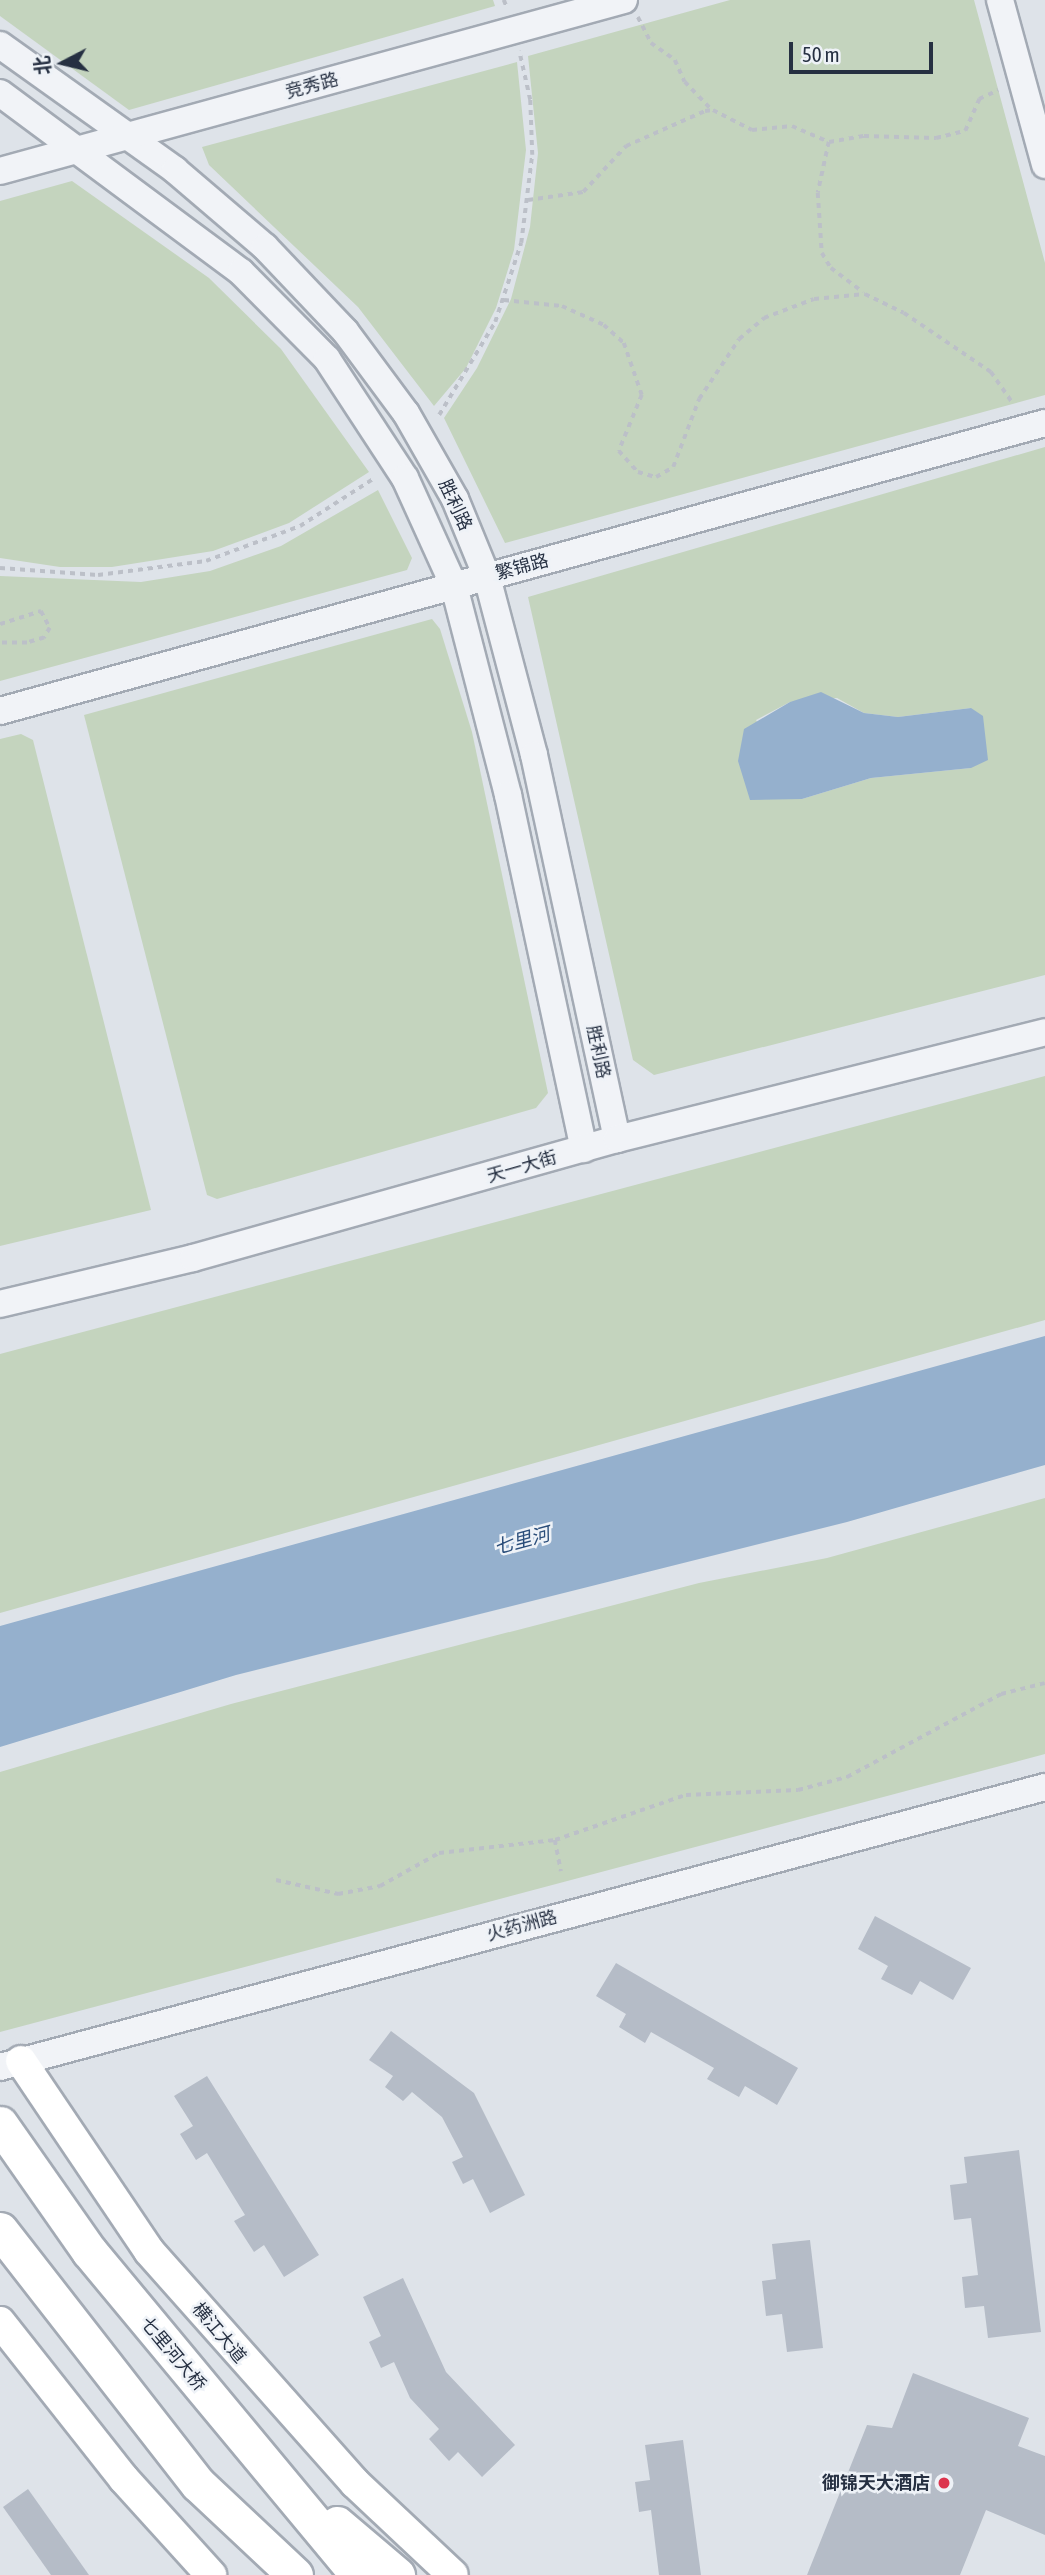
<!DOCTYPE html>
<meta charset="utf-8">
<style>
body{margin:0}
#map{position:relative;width:1045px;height:2575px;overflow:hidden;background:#dee3e9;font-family:"Asap Condensed","Noto Sans SC",sans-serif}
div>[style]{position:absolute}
.green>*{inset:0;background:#c4d4be}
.water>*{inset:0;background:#95b0cd}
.building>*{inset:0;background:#b5bcc7}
.path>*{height:3.5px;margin-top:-1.75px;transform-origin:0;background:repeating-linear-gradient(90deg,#bcc0c8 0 5px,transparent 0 10px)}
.roads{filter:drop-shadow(2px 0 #a3aab4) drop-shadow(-2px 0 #a3aab4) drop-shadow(0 2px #a3aab4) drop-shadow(0 -2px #a3aab4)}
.tertiary>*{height:26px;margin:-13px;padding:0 13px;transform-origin:13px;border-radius:13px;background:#f1f3f7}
.secondary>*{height:30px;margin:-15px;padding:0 15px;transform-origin:15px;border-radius:15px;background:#fff}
.trunk>*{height:35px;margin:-17.5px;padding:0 17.5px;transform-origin:17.5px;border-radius:17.5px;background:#fff}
.dots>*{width:19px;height:19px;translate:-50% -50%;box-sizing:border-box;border:4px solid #eef2f7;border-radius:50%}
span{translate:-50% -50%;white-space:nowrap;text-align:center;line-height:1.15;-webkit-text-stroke:5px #eef2f7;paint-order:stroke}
.street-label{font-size:18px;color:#263042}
.poi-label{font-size:18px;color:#263042;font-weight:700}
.right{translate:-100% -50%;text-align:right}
.water-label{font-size:19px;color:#2b4e7a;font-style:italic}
.north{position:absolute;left:28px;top:28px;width:70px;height:70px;-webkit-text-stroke:5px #eef2f7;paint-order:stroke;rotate:263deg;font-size:19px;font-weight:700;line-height:28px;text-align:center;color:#263042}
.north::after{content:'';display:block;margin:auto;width:24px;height:32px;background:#263042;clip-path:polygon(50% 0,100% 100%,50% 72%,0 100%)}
.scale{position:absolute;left:789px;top:42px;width:144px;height:32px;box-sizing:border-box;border:4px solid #263042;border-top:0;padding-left:9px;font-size:21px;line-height:24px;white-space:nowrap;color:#263042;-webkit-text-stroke:5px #eef2f7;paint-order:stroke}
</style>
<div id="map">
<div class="green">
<div style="clip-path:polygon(0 0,493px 0,495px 6px,129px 110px,0 16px)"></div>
<div style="clip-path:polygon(730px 0,974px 0,1045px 263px,1045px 395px,505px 543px,444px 418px,477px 368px,511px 299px,530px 227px,538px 153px,528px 56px)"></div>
<div style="clip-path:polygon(517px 62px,526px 150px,514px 250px,496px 308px,466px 368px,434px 406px,358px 307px,209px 165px,202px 147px)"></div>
<div style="clip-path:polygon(72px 181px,209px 278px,281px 349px,369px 472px,289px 523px,213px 551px,112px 567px,60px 567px,0 558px,0 201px)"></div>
<div style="clip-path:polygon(evenodd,1045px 447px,1045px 975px,654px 1075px,633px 1060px,528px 597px,1045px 447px,837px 698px,864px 713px,898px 717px,971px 708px,971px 768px,871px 778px,802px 799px,756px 720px,790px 702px,837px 698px)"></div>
<div style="clip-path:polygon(378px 490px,412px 558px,407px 570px,0 681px,0 576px,141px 582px,210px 571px,281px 546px)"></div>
<div style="clip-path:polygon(432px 619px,440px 629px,472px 732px,548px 1093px,536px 1108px,217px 1199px,207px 1195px,84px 715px)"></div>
<div style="clip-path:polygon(21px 734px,33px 740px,151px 1210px,0 1246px,0 739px)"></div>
<div style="clip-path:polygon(1045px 1076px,1045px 1320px,0 1613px,0 1354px)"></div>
<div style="clip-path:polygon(1045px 1498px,1045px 1754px,0 2032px,0 1772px,231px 1704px,699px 1583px,827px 1558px)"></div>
</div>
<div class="water">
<div style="clip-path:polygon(821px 692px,864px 713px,898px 717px,971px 708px,983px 716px,988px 760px,971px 768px,871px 778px,802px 799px,750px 800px,738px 761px,744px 729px,790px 702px)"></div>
<div style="clip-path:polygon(1045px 1336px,1045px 1465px,847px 1522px,236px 1675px,0 1747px,0 1626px)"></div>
</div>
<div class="building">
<div style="clip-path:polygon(875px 1916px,971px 1968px,953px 2000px,920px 1981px,912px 1995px,881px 1979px,888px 1966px,858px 1949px)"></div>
<div style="clip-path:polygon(616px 1963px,798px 2068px,777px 2105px,745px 2086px,739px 2097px,707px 2079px,714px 2068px,651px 2032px,645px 2043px,619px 2027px,626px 2014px,596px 1996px)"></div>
<div style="clip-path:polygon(391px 2031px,474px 2093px,525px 2195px,490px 2213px,473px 2179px,463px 2184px,452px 2162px,463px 2157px,442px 2117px,412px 2092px,403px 2101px,385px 2087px,393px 2076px,369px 2060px)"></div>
<div style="clip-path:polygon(207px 2076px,319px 2255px,284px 2277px,264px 2245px,254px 2252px,234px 2221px,245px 2215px,207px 2153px,196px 2160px,180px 2134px,193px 2126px,174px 2096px)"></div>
<div style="clip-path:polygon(1019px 2150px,1041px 2332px,988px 2338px,984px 2306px,965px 2308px,962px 2277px,978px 2275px,971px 2218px,954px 2220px,950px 2185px,967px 2183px,964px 2157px)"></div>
<div style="clip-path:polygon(810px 2240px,823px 2348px,787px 2352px,782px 2314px,766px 2316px,762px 2281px,776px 2279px,772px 2244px)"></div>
<div style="clip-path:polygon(403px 2278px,446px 2372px,515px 2445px,482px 2477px,458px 2452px,449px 2461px,429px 2439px,439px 2429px,410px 2398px,394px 2362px,381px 2368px,369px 2342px,381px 2336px,363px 2297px)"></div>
<div style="clip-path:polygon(913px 2373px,1029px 2418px,1018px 2446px,1045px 2456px,1045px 2535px,986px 2510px,960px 2575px,807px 2575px,867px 2425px,892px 2428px)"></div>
<div style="clip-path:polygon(683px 2440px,701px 2575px,659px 2575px,651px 2510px,639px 2512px,635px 2482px,650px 2480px,645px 2445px)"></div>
<div style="clip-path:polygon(28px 2489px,89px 2575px,51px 2575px,3px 2507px)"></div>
</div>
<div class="path">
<div style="left:504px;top:0;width:9px;rotate:69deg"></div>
<div style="left:638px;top:17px;width:29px;rotate:63deg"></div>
<div style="left:651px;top:43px;width:29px;rotate:35deg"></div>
<div style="left:675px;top:60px;width:24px;rotate:66deg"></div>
<div style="left:685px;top:82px;width:37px;rotate:46deg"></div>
<div style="left:829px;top:142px;width:52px;rotate:102.2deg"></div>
<div style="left:818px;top:193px;width:60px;rotate:86.2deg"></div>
<div style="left:822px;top:253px;width:17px;rotate:59deg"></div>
<div style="left:831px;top:268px;width:40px;rotate:37deg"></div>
<div style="left:528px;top:200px;width:56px;rotate:-8.3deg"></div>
<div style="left:583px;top:192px;width:63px;rotate:-46.9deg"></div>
<div style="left:626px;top:146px;width:86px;rotate:-23.9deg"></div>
<div style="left:705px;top:111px;width:8px;rotate:-7deg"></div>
<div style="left:713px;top:110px;width:44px;rotate:27.1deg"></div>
<div style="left:752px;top:130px;width:40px;rotate:-5.7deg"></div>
<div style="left:792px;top:126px;width:40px;rotate:23.4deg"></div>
<div style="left:829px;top:142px;width:36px;rotate:-10deg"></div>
<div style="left:864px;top:136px;width:72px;rotate:1.6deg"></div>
<div style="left:936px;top:138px;width:30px;rotate:-14deg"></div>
<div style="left:965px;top:131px;width:35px;rotate:-66deg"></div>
<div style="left:979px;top:99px;width:21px;rotate:-25deg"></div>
<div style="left:504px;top:300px;width:58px;rotate:5.9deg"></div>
<div style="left:562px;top:306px;width:46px;rotate:24.3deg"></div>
<div style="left:604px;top:325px;width:27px;rotate:42deg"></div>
<div style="left:624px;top:343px;width:55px;rotate:70.9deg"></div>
<div style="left:642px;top:395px;width:61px;rotate:112.3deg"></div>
<div style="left:619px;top:451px;width:28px;rotate:48deg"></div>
<div style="left:638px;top:472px;width:19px;rotate:16deg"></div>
<div style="left:656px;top:477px;width:20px;rotate:-30deg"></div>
<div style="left:673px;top:467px;width:73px;rotate:-69.1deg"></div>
<div style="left:699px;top:399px;width:72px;rotate:-56.3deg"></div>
<div style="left:739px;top:339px;width:33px;rotate:-40deg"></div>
<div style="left:764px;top:318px;width:53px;rotate:-20.8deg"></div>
<div style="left:814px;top:299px;width:51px;rotate:-5.6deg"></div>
<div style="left:865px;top:294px;width:43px;rotate:26deg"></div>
<div style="left:904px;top:313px;width:105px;rotate:34.1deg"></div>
<div style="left:991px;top:372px;width:38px;rotate:55deg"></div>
<div style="left:439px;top:415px;width:109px;rotate:-58.9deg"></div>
<div style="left:495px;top:322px;width:83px;rotate:-71.8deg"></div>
<div style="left:521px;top:243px;width:89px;rotate:-82.9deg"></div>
<div style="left:532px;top:155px;width:55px;rotate:-92.1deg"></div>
<div style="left:530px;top:100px;width:50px;rotate:-102.7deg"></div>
<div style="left:0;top:568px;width:98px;rotate:4.1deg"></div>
<div style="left:98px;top:575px;width:109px;rotate:-7.4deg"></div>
<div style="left:206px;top:561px;width:100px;rotate:-20.4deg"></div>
<div style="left:300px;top:526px;width:87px;rotate:-32.8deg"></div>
<div style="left:0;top:624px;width:43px;rotate:-17.6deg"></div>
<div style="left:41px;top:611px;width:19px;rotate:62deg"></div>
<div style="left:50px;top:628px;width:12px;rotate:121deg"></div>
<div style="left:44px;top:638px;width:18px;rotate:164deg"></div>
<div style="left:27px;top:643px;width:27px;rotate:180deg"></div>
<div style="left:555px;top:1840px;width:32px;rotate:79deg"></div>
<div style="left:276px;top:1880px;width:64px;rotate:12.7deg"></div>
<div style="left:338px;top:1894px;width:43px;rotate:-10.8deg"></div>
<div style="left:380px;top:1886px;width:68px;rotate:-29.2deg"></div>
<div style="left:439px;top:1853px;width:117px;rotate:-6.4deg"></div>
<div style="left:555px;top:1840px;width:139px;rotate:-19deg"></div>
<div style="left:686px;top:1795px;width:112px;rotate:-2.6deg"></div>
<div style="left:798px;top:1790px;width:51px;rotate:-14.9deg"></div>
<div style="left:847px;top:1777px;width:175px;rotate:-28.3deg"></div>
<div style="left:1001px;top:1694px;width:45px;rotate:-14deg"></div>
</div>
<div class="roads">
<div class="tertiary">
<div style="left:1000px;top:0;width:171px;rotate:74.7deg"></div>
<div style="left:0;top:45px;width:215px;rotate:35.5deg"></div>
<div style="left:175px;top:170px;width:118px;rotate:40.5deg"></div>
<div style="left:265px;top:247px;width:116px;rotate:46.4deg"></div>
<div style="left:345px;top:331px;width:102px;rotate:53.4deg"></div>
<div style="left:406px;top:413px;width:99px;rotate:60.3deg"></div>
<div style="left:455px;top:499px;width:84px;rotate:67.7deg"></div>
<div style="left:487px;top:577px;width:184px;rotate:75.2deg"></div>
<div style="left:534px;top:755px;width:393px;rotate:77.8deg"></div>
<div style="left:0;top:93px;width:300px;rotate:36.6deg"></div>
<div style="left:241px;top:272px;width:122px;rotate:45.3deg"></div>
<div style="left:327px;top:359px;width:142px;rotate:56.8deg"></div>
<div style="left:405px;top:478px;width:119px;rotate:65.6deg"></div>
<div style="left:454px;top:586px;width:216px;rotate:75.5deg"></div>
<div style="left:508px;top:795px;width:362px;rotate:77.9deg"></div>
<div style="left:0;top:171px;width:647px;rotate:-15.33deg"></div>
<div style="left:0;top:711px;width:1084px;rotate:-15.41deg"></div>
<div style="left:0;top:1304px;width:198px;rotate:-13.4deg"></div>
<div style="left:193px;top:1258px;width:440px;rotate:-15.7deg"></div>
<div style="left:617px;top:1139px;width:441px;rotate:-14deg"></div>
<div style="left:0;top:2067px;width:1082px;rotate:-15deg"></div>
</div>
<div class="secondary">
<div style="left:21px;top:2061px;width:229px;rotate:56deg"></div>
<div style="left:149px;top:2251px;width:310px;rotate:48.4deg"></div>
<div style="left:355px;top:2483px;width:134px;rotate:43.2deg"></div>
<div style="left:0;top:2322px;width:200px;rotate:51.7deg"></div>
<div style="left:124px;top:2479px;width:130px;rotate:47.8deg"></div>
</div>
<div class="trunk">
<div style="left:0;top:2124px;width:155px;rotate:55deg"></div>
<div style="left:89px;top:2251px;width:421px;rotate:50.3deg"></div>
<div style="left:0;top:2230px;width:322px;rotate:52.1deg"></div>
<div style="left:198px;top:2484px;width:133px;rotate:43.2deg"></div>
<div style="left:337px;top:2524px;width:79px;rotate:40.4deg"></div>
</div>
</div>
<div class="dots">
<div style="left:944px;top:2483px;background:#dc354e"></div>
</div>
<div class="street-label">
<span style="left:312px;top:86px;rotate:-15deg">竞秀路</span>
<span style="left:455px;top:505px;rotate:65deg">胜利路</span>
<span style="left:522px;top:567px;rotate:-15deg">繁锦路</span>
<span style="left:598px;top:1052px;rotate:78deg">胜利路</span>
<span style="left:522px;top:1167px;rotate:-16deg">天一大街</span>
<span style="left:522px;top:1926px;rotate:-15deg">火药洲路</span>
<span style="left:219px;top:2333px;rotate:50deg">横江大道</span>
<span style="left:173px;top:2354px;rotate:50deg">七里河大桥</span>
</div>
<div class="poi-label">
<span class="right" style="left:930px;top:2483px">御锦天大酒店</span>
</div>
<div class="water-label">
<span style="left:522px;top:1541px;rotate:-15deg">七里河</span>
</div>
<div class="north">北</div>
<div class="scale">50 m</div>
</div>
